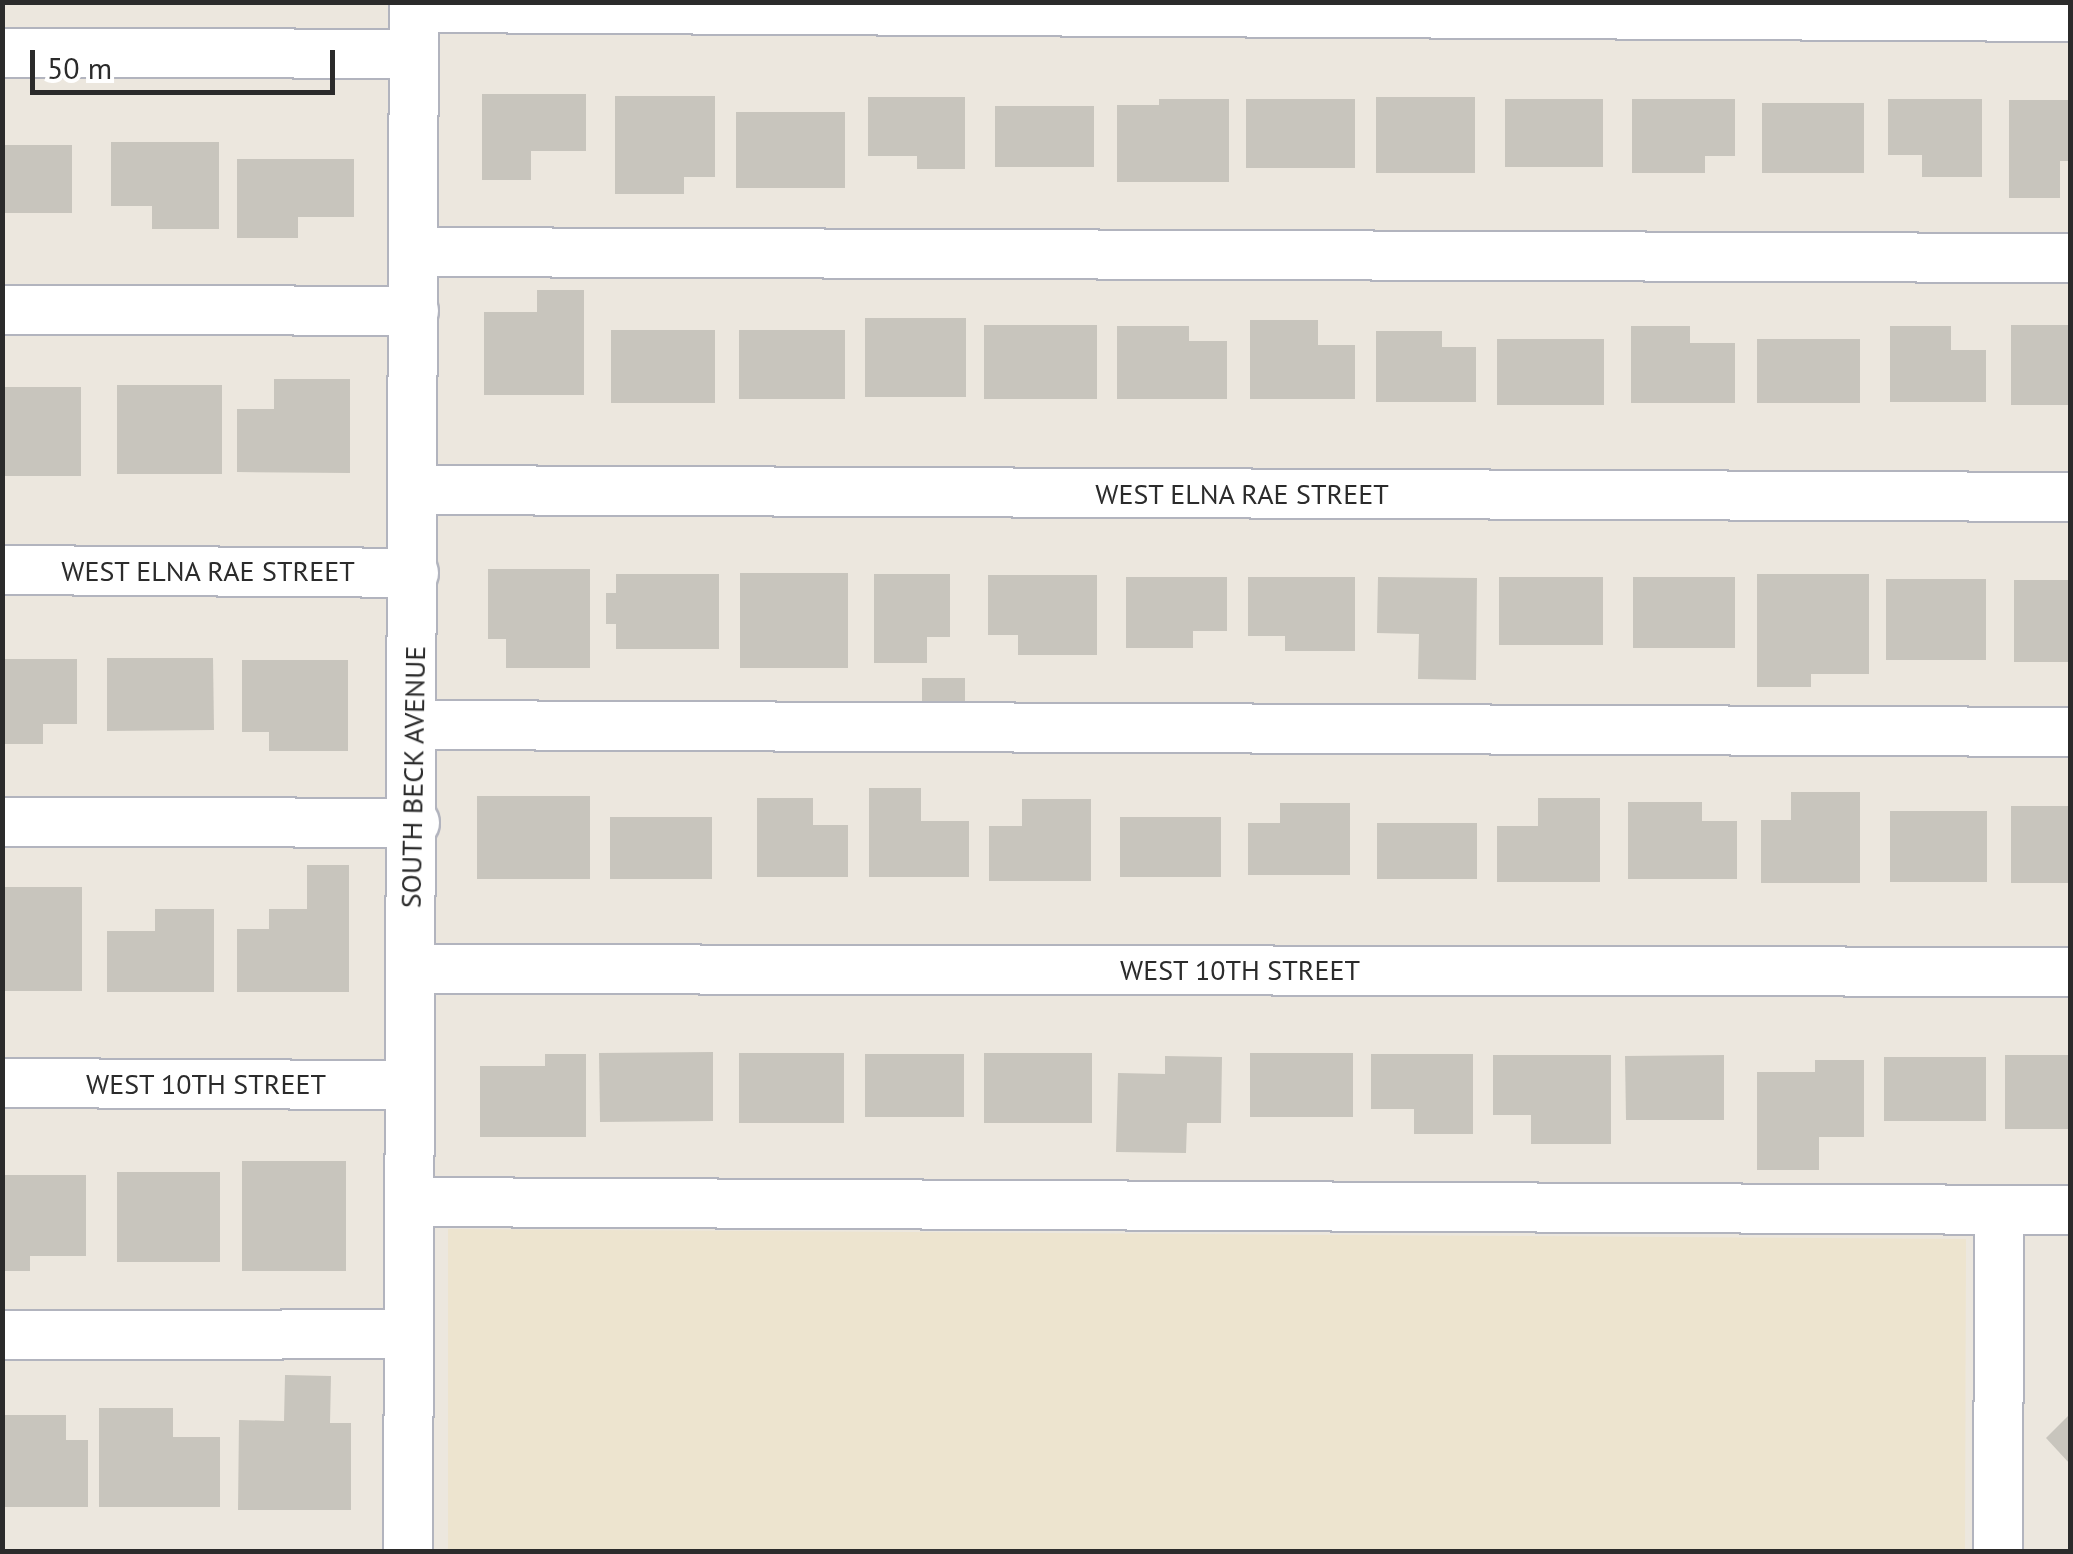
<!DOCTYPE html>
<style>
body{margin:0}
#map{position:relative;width:2073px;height:1554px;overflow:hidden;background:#ece7de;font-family:"PT Sans",sans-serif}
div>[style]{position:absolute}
.education>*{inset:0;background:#ede4cf}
.building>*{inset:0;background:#c8c5bd}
.roads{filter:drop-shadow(2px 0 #b2b4be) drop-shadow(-2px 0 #b2b4be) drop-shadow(0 2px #b2b4be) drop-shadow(0 -2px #b2b4be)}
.minor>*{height:48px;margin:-24px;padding:0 24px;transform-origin:24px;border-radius:24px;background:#fff}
span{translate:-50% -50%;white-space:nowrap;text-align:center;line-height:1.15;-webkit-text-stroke:8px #fff;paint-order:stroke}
.street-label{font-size:28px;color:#2b2b2b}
.frame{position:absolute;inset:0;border:5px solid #2b2b2b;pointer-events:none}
.scale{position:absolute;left:30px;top:50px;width:305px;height:45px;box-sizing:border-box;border:5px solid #2b2b2b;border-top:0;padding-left:12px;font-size:30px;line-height:35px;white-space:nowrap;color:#2b2b2b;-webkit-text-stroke:8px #fff;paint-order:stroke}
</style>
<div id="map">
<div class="education">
<div style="clip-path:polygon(448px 1229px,1966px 1239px,1965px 1551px,448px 1551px)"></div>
</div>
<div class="building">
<div style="clip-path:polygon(482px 94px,586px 94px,586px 151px,531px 151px,531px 180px,482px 180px)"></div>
<div style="clip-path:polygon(615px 96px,715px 96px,715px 177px,684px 177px,684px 194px,615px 194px)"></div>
<div style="clip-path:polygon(868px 97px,965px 97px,965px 169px,917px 169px,917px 156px,868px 156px)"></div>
<div style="clip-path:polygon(1376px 97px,1475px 97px,1475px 173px,1376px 173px)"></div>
<div style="clip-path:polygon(1159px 99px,1229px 99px,1229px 182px,1117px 182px,1117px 105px,1159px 105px)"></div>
<div style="clip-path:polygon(1246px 99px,1355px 99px,1355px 168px,1246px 168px)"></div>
<div style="clip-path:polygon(1505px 99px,1603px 99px,1603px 167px,1505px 167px)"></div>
<div style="clip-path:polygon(1632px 99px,1735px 99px,1735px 156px,1705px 156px,1705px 173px,1632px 173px)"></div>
<div style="clip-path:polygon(1888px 99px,1982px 99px,1982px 177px,1922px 177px,1922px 155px,1888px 155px)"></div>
<div style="clip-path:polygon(2009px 100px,2070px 100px,2070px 161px,2060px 161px,2060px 198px,2009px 198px)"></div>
<div style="clip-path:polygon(1762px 103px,1864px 103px,1864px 173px,1762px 173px)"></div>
<div style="clip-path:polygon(995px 106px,1094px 106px,1094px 167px,995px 167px)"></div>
<div style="clip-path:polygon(736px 112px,845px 112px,845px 188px,736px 188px)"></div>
<div style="clip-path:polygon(111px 142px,219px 142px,219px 229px,152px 229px,152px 206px,111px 206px)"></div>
<div style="clip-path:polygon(2px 145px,72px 145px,72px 213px,2px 213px)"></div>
<div style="clip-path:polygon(237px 159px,354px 159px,354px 217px,298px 217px,298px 238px,237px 238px)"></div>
<div style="clip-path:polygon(537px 290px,584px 290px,584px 395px,484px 395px,484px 312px,537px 312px)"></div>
<div style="clip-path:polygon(865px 318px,966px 318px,966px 397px,865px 397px)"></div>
<div style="clip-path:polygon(1250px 320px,1318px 320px,1318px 345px,1355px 345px,1355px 399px,1250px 399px)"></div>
<div style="clip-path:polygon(984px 325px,1097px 325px,1097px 399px,984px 399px)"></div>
<div style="clip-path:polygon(2011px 325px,2070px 325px,2070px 405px,2011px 405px)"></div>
<div style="clip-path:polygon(1117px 326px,1189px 326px,1189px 341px,1227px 341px,1227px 399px,1117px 399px)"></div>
<div style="clip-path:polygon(1631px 326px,1690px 326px,1690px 343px,1735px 343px,1735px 403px,1631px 403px)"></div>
<div style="clip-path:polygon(1890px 326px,1951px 326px,1951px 350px,1986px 350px,1986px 402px,1890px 402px)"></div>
<div style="clip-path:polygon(611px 330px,715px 330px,715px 403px,611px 403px)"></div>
<div style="clip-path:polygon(739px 330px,845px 330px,845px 399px,739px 399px)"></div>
<div style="clip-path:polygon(1376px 331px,1442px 331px,1442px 347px,1476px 347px,1476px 402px,1376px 402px)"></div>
<div style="clip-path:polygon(1497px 339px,1604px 339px,1604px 405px,1497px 405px)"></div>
<div style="clip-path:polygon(1757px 339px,1860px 339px,1860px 403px,1757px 403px)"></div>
<div style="clip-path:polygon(274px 379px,350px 379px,350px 473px,237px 472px,237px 409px,274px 409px)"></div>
<div style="clip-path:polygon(117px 385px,222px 385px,222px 474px,117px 474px)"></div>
<div style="clip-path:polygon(4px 387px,81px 387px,81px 476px,2px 476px)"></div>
<div style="clip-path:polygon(488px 569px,590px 569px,590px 668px,506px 668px,506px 639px,488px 639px)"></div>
<div style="clip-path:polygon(740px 573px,848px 573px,848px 668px,740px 668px)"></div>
<div style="clip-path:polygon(616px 574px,719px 574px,719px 649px,616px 649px,616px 624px,606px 624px,606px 593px,616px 593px)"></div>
<div style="clip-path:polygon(874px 574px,950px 574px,950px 637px,927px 637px,927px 663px,874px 663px)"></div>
<div style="clip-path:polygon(1757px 574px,1869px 574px,1869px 674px,1811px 674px,1811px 687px,1757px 687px)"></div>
<div style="clip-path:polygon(988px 575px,1097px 575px,1097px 655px,1018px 655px,1018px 635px,988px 635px)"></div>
<div style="clip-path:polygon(1126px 577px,1227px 577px,1227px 631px,1193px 631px,1193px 648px,1126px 648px)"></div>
<div style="clip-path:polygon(1248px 577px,1355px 577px,1355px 651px,1285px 651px,1285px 636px,1248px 636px)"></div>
<div style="clip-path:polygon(1378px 577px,1477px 578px,1476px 680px,1418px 679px,1419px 634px,1377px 633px)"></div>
<div style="clip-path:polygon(1499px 577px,1603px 577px,1603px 645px,1499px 645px)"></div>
<div style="clip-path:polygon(1633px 577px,1735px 577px,1735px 648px,1633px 648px)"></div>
<div style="clip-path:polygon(1886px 579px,1986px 579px,1986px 660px,1886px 660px)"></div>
<div style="clip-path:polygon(2014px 580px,2070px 580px,2070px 662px,2014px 662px)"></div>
<div style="clip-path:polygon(107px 658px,213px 658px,214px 730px,107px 731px)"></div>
<div style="clip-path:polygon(2px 659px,77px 659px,77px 724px,43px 724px,43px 744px,2px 744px)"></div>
<div style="clip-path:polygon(242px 660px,348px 660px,348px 751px,269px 751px,269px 732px,242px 732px)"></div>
<div style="clip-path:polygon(922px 678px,965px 678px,965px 702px,922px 702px)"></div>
<div style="clip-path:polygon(869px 788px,921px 788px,921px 821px,969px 821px,969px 877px,869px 877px)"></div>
<div style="clip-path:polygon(1791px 792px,1860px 792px,1860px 883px,1761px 883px,1761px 820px,1791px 820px)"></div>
<div style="clip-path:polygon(477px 796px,590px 796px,590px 879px,477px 879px)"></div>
<div style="clip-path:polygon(757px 798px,813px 798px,813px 825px,848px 825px,848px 877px,757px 877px)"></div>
<div style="clip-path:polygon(1538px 798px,1600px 798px,1600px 882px,1497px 882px,1497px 826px,1538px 826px)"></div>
<div style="clip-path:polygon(1022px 799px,1091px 799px,1091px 881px,989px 881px,989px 826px,1022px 826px)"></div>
<div style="clip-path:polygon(1628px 802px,1702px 802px,1702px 821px,1737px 821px,1737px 879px,1628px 879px)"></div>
<div style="clip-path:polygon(1280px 803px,1350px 803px,1350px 875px,1248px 875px,1248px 823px,1280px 823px)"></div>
<div style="clip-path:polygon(2011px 806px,2070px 806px,2070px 883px,2011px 883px)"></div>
<div style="clip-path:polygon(1890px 811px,1987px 811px,1987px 882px,1890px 882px)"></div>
<div style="clip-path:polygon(610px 817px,712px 817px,712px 879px,610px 879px)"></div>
<div style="clip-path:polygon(1120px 817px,1221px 817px,1221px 877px,1120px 877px)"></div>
<div style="clip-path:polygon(1377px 823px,1477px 823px,1477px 879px,1377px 879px)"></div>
<div style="clip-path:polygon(307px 865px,349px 865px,349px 992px,237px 992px,237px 929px,269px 929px,269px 909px,307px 909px)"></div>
<div style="clip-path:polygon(4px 887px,82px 887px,82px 991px,2px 991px)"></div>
<div style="clip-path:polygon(155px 909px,214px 909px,214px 992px,107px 992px,107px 931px,155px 931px)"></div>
<div style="clip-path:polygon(713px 1052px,713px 1121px,600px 1122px,599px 1053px)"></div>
<div style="clip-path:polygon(739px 1053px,844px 1053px,844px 1123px,739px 1123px)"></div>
<div style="clip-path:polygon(984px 1053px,1092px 1053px,1092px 1123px,984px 1123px)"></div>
<div style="clip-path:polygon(1250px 1053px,1353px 1053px,1353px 1117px,1250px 1117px)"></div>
<div style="clip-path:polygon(545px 1054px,586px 1054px,586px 1137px,480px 1137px,480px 1066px,545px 1066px)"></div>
<div style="clip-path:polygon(865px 1054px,964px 1054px,964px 1117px,865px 1117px)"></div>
<div style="clip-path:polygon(1371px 1054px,1473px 1054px,1473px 1134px,1414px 1134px,1414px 1109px,1371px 1109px)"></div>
<div style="clip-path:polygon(1493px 1055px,1611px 1055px,1611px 1144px,1531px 1144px,1531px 1115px,1493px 1115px)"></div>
<div style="clip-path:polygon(1724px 1055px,1724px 1120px,1626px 1120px,1625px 1056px)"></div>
<div style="clip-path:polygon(2005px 1055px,2070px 1055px,2070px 1129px,2005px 1129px)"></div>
<div style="clip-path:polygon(1165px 1056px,1222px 1057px,1221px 1123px,1187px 1123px,1186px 1153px,1116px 1152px,1118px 1073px,1165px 1074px)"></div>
<div style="clip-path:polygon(1884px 1057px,1986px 1057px,1986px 1121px,1884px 1121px)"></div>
<div style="clip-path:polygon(1815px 1060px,1864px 1060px,1864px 1137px,1819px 1137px,1819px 1170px,1757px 1170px,1757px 1072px,1815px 1072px)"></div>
<div style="clip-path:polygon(242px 1161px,346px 1161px,346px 1271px,242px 1271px)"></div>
<div style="clip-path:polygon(117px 1172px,220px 1172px,220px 1262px,117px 1262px)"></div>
<div style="clip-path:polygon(2px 1175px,86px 1175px,86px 1256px,30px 1256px,30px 1271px,2px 1271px)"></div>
<div style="clip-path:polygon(285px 1375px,331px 1376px,330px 1423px,351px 1423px,351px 1510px,238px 1510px,239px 1420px,284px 1421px)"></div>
<div style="clip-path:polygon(99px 1408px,173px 1408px,173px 1437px,220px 1437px,220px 1507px,99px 1507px)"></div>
<div style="clip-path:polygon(2070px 1414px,2070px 1464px,2046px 1438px)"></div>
<div style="clip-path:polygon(2px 1415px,66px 1415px,66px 1440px,88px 1440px,88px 1507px,2px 1507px)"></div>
</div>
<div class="roads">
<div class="minor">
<div style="left:414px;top:8px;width:1656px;rotate:0.31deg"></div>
<div style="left:2px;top:53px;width:412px;rotate:0.1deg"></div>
<div style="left:414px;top:252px;width:1656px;rotate:0.21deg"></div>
<div style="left:2px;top:310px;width:412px;rotate:0.1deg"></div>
<div style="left:414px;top:490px;width:1656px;rotate:0.24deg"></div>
<div style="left:2px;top:570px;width:412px;rotate:0.4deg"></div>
<div style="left:415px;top:725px;width:1655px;rotate:0.24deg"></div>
<div style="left:2px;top:822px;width:413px;rotate:0.1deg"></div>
<div style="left:410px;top:969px;width:1660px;rotate:0.1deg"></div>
<div style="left:2px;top:1083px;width:407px;rotate:0.3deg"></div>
<div style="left:409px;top:1202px;width:1661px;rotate:0.28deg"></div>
<div style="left:2px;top:1335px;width:407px;rotate:-0.1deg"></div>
<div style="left:408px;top:1552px;width:1550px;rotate:-89.78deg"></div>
<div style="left:1998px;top:1552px;width:342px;rotate:-89.8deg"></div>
</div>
</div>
<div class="street-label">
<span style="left:1242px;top:494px">WEST ELNA RAE STREET</span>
<span style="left:208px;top:571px">WEST ELNA RAE STREET</span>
<span style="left:413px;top:777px;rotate:-89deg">SOUTH BECK AVENUE</span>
<span style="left:1240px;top:970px">WEST 10TH STREET</span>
<span style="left:206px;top:1084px">WEST 10TH STREET</span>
</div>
<div class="frame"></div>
<div class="scale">50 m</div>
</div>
